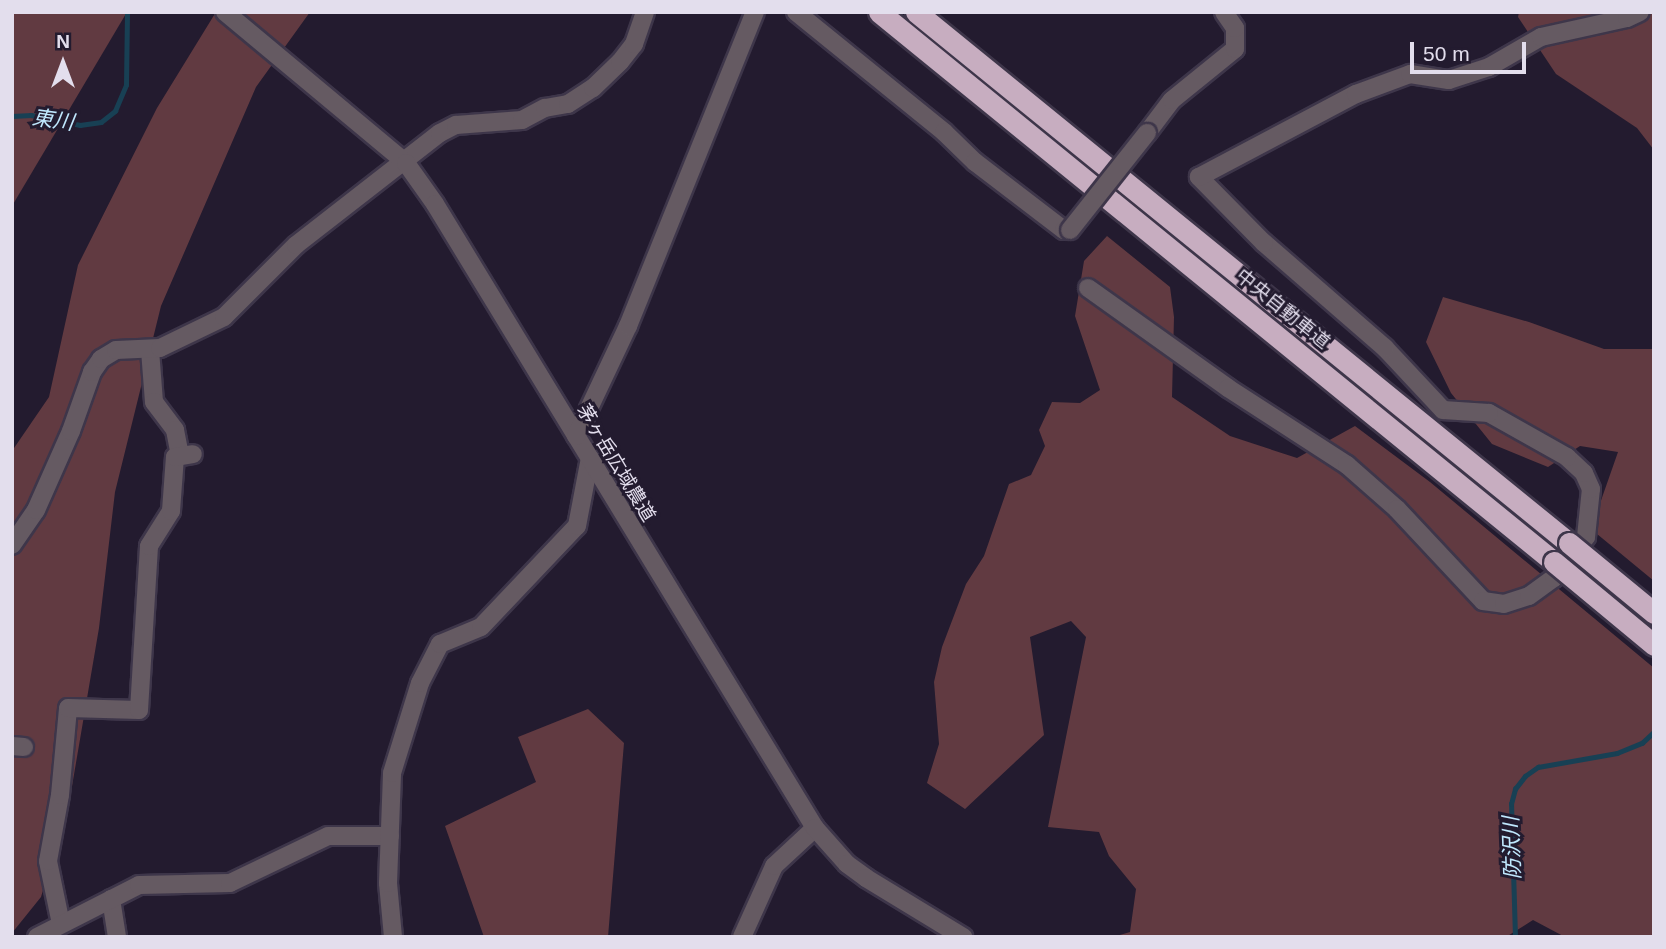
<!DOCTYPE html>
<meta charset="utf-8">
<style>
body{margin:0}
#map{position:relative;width:1666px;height:949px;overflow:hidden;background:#231b2f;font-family:Helvetica,"Noto Sans JP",sans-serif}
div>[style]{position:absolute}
.forest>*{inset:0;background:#613a41}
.stream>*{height:4.5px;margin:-2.25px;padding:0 2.25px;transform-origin:2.25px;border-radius:2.25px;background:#184054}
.roads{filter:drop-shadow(2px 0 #3e364a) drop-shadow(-2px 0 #3e364a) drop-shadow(0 2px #3e364a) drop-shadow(0 -2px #3e364a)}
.minor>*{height:18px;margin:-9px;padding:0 9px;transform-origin:9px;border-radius:9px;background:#655a62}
.tertiary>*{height:18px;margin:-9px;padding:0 9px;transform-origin:9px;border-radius:9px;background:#655a62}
.motorway>*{height:21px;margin:-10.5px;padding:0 10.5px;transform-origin:10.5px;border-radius:10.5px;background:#c7adc0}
.bridges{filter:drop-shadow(2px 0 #3e364a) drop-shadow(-2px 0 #3e364a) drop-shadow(0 2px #3e364a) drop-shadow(0 -2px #3e364a)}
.minor-bridge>*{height:18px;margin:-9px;padding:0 9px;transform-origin:9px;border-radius:9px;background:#655a62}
.motorway-bridge>*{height:21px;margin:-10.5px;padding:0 10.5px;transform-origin:10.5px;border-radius:10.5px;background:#c7adc0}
span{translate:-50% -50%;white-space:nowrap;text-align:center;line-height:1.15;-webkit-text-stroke:6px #231b2f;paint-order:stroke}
.street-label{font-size:19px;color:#e3deed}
.water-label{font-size:21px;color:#c0e8fe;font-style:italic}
.frame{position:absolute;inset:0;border:14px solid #e3deed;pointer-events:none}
.north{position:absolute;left:28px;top:28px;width:70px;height:70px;-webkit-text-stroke:5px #231b2f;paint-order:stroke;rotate:0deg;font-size:19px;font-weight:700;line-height:28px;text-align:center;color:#e3deed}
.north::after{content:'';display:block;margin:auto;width:24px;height:32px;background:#e3deed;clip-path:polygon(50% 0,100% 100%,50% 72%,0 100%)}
.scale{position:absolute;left:1410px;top:42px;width:116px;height:32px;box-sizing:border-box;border:4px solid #e3deed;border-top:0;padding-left:9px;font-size:21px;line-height:24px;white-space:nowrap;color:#e3deed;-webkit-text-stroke:5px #231b2f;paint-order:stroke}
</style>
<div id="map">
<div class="forest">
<div style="clip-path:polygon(12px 12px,127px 12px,12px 206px)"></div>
<div style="clip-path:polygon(216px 12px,310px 12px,256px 87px,161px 306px,115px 492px,99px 628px,70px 798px,41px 897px,12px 933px,12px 451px,49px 397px,78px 265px,157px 108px)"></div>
<div style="clip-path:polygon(1519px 12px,1654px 12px,1654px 150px,1637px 128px,1556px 74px,1518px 17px)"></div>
<div style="clip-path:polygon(1107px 236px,1170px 287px,1174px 317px,1172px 397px,1230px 436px,1297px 458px,1355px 426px,1430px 482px,1654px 668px,1654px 937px,1565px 937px,1533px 920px,1506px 937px,1113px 937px,1130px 932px,1136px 889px,1109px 856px,1099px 832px,1048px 827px,1086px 637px,1071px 621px,1030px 637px,1044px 735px,965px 809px,927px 783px,939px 744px,934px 682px,942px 647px,966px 584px,984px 556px,1009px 484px,1031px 475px,1045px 446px,1039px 430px,1052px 402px,1080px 403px,1100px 390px,1075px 316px,1084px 261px)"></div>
<div style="clip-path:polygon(1443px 297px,1529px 322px,1604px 349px,1654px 349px,1654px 581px,1591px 529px,1618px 452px,1580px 446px,1548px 467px,1492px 444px,1451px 393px,1426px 342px)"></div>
<div style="clip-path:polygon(588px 709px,624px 743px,608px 937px,484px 937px,445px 826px,536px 782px,518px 737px)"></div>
</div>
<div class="stream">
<div style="left:12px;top:116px;width:19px;rotate:-3deg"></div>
<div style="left:31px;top:115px;width:50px;rotate:11.5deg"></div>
<div style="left:80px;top:125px;width:21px;rotate:-8deg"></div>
<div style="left:101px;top:122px;width:18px;rotate:-38deg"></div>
<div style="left:115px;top:111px;width:28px;rotate:-67deg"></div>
<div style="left:126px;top:85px;width:73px;rotate:-89.2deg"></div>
<div style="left:1515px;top:937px;width:133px;rotate:-91.7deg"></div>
<div style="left:1511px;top:804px;width:16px;rotate:-75deg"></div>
<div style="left:1515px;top:789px;width:16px;rotate:-52deg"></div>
<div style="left:1525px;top:776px;width:16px;rotate:-35deg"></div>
<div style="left:1538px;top:767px;width:80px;rotate:-10deg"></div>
<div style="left:1617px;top:753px;width:27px;rotate:-22deg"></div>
<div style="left:1642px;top:743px;width:16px;rotate:-43deg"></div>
</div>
<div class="roads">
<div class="minor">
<div style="left:796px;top:12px;width:191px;rotate:39deg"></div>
<div style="left:944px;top:132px;width:43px;rotate:44.1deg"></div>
<div style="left:975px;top:162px;width:112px;rotate:37.4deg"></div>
<div style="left:1064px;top:230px;width:6px"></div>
<div style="left:1147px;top:133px;width:41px;rotate:-52.9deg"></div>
<div style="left:1172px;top:100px;width:81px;rotate:-39deg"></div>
<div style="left:1235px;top:49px;width:21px;rotate:-90deg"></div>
<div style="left:1235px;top:28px;width:19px;rotate:-125deg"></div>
<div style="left:1088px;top:288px;width:172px;rotate:35.5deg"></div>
<div style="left:1228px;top:388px;width:142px;rotate:32.9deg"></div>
<div style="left:1347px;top:465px;width:67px;rotate:41.3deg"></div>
<div style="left:1397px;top:509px;width:126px;rotate:46.9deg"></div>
<div style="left:1483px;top:601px;width:21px;rotate:8deg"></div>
<div style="left:1504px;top:604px;width:26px;rotate:-18deg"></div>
<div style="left:1529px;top:596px;width:31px;rotate:-36deg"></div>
<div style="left:1554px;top:578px;width:52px;rotate:-52deg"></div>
<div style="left:1586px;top:537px;width:48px;rotate:-84.1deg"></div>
<div style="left:1591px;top:489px;width:17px;rotate:-114deg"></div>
<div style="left:1584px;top:473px;width:23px;rotate:-137deg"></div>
<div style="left:1567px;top:457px;width:90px;rotate:-150.6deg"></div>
<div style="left:1489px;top:413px;width:46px;rotate:-176.3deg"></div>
<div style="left:1443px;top:410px;width:85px;rotate:-133.1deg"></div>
<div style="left:1385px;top:348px;width:160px;rotate:-139deg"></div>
<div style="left:1264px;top:243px;width:93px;rotate:-134.6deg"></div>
<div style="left:1199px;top:177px;width:178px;rotate:-27.9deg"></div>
<div style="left:1356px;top:94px;width:58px;rotate:-20.3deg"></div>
<div style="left:1410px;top:74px;width:39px;rotate:9deg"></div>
<div style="left:1449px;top:80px;width:42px;rotate:-18deg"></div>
<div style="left:1489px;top:67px;width:60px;rotate:-30deg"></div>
<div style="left:1541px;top:37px;width:88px;rotate:-12.5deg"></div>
<div style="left:1627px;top:18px;width:14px;rotate:-25deg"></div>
<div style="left:150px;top:350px;width:52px;rotate:85.6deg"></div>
<div style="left:154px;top:402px;width:35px;rotate:53deg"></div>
<div style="left:175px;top:430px;width:26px;rotate:79deg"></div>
<div style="left:12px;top:545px;width:42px;rotate:-55.6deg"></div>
<div style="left:36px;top:510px;width:86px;rotate:-66.1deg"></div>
<div style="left:71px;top:431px;width:63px;rotate:-70.4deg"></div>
<div style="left:92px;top:372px;width:16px;rotate:-55deg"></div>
<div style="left:101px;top:359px;width:17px;rotate:-31deg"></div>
<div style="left:116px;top:350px;width:44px;rotate:-2.6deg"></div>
<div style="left:160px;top:348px;width:71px;rotate:-25.8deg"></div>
<div style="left:224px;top:317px;width:102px;rotate:-45deg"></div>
<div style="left:296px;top:245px;width:182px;rotate:-37.9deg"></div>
<div style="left:440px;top:133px;width:18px;rotate:-27deg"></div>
<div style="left:456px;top:125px;width:66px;rotate:-4.3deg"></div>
<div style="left:522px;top:120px;width:26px;rotate:-28deg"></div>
<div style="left:545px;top:108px;width:23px;rotate:-10deg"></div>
<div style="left:568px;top:104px;width:30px;rotate:-33deg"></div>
<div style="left:593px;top:88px;width:37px;rotate:-44deg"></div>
<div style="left:620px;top:62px;width:23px;rotate:-52deg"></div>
<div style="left:634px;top:44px;width:34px;rotate:-71deg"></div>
<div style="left:12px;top:746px;width:12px;rotate:5deg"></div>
<div style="left:111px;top:899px;width:38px;rotate:81deg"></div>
<div style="left:61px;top:924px;width:64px;rotate:-101.7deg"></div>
<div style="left:48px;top:861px;width:67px;rotate:-79.7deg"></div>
<div style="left:60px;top:795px;width:87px;rotate:-84.7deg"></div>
<div style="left:68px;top:708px;width:71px;rotate:1.6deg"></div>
<div style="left:139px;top:710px;width:164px;rotate:-86.5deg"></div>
<div style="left:149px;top:546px;width:41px;rotate:-57.8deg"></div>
<div style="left:171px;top:511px;width:54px;rotate:-85.8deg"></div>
<div style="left:175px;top:457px;width:18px;rotate:-9deg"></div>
<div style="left:37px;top:937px;width:114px;rotate:-27deg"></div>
<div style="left:139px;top:885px;width:91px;rotate:-1.3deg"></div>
<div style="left:230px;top:883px;width:109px;rotate:-25.6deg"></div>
<div style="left:328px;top:836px;width:62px"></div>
<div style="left:393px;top:937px;width:54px;rotate:-95.3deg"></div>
<div style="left:388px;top:883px;width:110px;rotate:-87.9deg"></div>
<div style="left:392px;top:773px;width:94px;rotate:-72.7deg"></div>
<div style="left:420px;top:683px;width:44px;rotate:-62.9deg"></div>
<div style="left:440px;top:644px;width:44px;rotate:-22.5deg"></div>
<div style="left:481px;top:627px;width:139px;rotate:-46.5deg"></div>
<div style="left:577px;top:526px;width:69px;rotate:-79.2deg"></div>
<div style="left:742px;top:937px;width:78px;rotate:-65.7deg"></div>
<div style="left:774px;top:866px;width:56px;rotate:-42.8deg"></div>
</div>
<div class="tertiary">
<div style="left:225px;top:12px;width:236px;rotate:39.8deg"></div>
<div style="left:406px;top:163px;width:50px;rotate:54.7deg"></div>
<div style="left:435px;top:204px;width:731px;rotate:58.66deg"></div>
<div style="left:815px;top:828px;width:48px;rotate:48.4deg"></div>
<div style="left:847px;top:864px;width:24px;rotate:36deg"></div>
<div style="left:866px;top:878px;width:114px;rotate:31.3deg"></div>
<div style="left:576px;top:436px;width:122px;rotate:-64.7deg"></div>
<div style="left:628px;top:326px;width:339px;rotate:-68deg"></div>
</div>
<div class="motorway">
<div style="left:879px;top:12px;width:871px;rotate:39.17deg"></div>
<div style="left:916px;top:12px;width:842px;rotate:39.12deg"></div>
</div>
</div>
<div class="bridges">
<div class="minor-bridge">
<div style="left:1070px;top:230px;width:124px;rotate:-51.6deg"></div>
</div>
<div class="motorway-bridge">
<div style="left:1569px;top:543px;width:110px;rotate:39.5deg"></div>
<div style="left:1554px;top:562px;width:130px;rotate:39.7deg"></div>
</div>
</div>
<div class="street-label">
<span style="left:1283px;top:309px;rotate:39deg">中央自動車道</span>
<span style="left:616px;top:463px;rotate:59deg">茅ヶ岳広域農道</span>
</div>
<div class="water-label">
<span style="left:53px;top:120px;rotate:8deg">東川</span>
<span style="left:1512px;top:848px;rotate:-92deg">防沢川</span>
</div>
<div class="frame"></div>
<div class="north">N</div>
<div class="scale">50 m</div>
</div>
